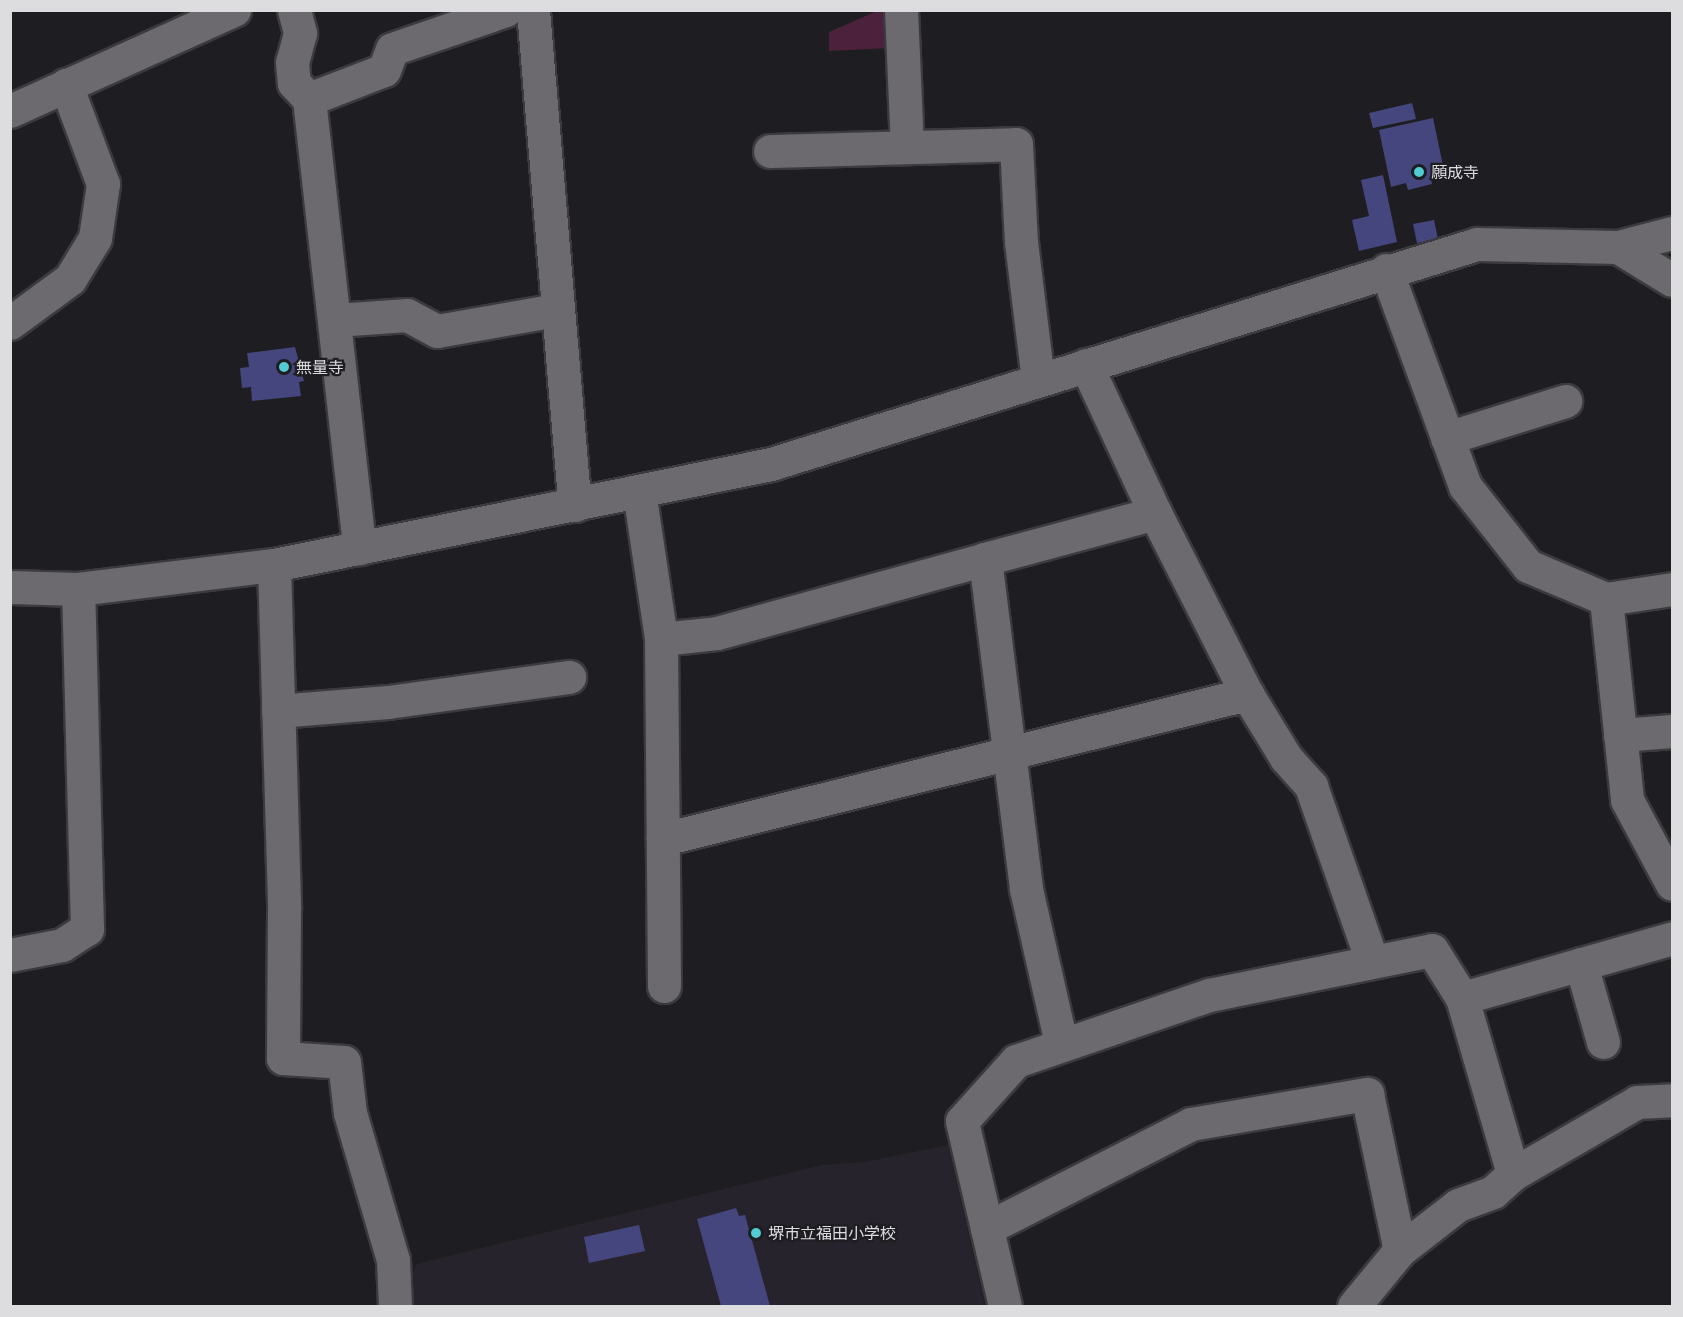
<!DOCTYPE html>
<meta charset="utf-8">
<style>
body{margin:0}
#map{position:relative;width:1683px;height:1317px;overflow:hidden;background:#1e1d21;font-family:"Noto Sans","Noto Sans JP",sans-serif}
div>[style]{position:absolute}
.built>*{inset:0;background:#27232d}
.green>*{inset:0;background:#4c213c}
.building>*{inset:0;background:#46467f}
.roads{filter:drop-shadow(2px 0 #3b3a3e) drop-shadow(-2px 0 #3b3a3e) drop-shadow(0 2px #3b3a3e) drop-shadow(0 -2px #3b3a3e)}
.minor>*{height:33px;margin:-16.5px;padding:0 16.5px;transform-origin:16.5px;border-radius:16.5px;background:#6c6a6f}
.dots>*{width:16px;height:16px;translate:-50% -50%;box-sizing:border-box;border:3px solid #1e1d21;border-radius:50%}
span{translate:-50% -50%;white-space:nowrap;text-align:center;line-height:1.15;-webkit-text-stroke:4.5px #1e1d21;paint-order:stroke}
.poi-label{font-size:16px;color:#dddcdf}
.left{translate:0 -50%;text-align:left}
.frame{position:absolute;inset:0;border:12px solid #dddcdf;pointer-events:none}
</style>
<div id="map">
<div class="built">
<div style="clip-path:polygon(948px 1145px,985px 1306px,403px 1306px,416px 1264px,822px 1165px,865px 1162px)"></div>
</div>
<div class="green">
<div style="clip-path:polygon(877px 11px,888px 11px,891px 48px,829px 51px,829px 32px)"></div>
</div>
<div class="building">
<div style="clip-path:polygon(1412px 103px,1416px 119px,1373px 128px,1369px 113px)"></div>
<div style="clip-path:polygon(1433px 118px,1445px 175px,1431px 178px,1432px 184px,1408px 190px,1406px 183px,1391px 187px,1379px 130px)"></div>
<div style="clip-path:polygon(1383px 175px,1397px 242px,1359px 251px,1352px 220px,1369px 216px,1361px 180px)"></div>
<div style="clip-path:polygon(1434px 220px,1438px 239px,1417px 243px,1413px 224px)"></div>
<div style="clip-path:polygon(295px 347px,304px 381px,299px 382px,301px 396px,252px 401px,251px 387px,242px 388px,240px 368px,249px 367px,247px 353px)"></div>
<div style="clip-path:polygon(736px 1208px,739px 1216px,745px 1215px,770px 1306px,721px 1306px,697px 1219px)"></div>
<div style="clip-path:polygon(639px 1225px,645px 1251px,589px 1263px,584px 1237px)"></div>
</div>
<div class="roads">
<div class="minor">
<div style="left:294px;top:10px;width:24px;rotate:75deg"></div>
<div style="left:300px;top:33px;width:30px;rotate:105deg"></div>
<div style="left:292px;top:62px;width:21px;rotate:85deg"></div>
<div style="left:294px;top:83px;width:22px;rotate:47deg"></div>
<div style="left:309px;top:99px;width:452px;rotate:83.6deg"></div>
<div style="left:533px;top:10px;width:497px;rotate:85.2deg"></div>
<div style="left:901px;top:10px;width:137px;rotate:87.5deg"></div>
<div style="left:309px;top:99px;width:80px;rotate:-21.1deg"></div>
<div style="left:384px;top:70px;width:22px;rotate:-69deg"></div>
<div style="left:392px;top:49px;width:120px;rotate:-18.9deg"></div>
<div style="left:10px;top:111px;width:246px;rotate:-24.3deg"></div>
<div style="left:770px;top:151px;width:246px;rotate:-1.6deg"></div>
<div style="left:1016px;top:144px;width:98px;rotate:87.1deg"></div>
<div style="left:1021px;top:242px;width:139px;rotate:83deg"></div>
<div style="left:1618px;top:247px;width:56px;rotate:-14.5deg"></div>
<div style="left:1386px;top:270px;width:230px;rotate:69.9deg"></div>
<div style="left:1465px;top:486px;width:102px;rotate:51.8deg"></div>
<div style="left:1528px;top:566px;width:85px;rotate:22.9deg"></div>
<div style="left:1606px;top:599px;width:202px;rotate:84deg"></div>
<div style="left:1627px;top:800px;width:95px;rotate:61.8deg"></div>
<div style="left:336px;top:320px;width:71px;rotate:-4deg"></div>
<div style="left:407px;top:315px;width:34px;rotate:28deg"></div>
<div style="left:437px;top:331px;width:121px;rotate:-10deg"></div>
<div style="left:10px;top:323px;width:74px;rotate:-36.3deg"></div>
<div style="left:70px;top:279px;width:48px;rotate:-58.6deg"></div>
<div style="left:95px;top:238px;width:55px;rotate:-81.6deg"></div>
<div style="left:103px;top:184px;width:106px;rotate:-110.5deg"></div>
<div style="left:1086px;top:365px;width:163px;rotate:65deg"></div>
<div style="left:1155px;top:513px;width:203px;rotate:63.1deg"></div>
<div style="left:1247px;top:694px;width:75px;rotate:58.6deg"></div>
<div style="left:1286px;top:758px;width:38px;rotate:48deg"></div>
<div style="left:1311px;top:786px;width:185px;rotate:70.8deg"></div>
<div style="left:1447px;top:438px;width:124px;rotate:-17.4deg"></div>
<div style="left:639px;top:491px;width:150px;rotate:81.5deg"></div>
<div style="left:661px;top:639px;width:347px;rotate:89.5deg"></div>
<div style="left:985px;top:559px;width:176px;rotate:-15.1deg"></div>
<div style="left:274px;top:565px;width:344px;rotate:88.3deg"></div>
<div style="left:284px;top:909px;width:149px;rotate:90.4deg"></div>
<div style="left:283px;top:1058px;width:61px;rotate:3.8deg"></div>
<div style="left:344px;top:1062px;width:51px;rotate:83.3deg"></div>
<div style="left:350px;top:1113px;width:153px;rotate:73.7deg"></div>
<div style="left:393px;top:1260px;width:46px;rotate:87.5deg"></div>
<div style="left:10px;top:587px;width:68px;rotate:1.7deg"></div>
<div style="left:78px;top:589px;width:197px;rotate:-7deg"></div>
<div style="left:274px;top:565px;width:507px;rotate:-11.49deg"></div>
<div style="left:771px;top:464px;width:739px;rotate:-17.31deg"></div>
<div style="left:1477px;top:244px;width:141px;rotate:1.2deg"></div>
<div style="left:1618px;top:247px;width:63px;rotate:31.4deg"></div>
<div style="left:1606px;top:599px;width:67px;rotate:-8.6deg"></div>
<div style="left:661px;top:639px;width:56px;rotate:-6.1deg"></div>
<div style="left:717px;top:633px;width:278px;rotate:-15.4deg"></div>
<div style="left:985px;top:559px;width:333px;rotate:82.9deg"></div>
<div style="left:1026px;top:889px;width:158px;rotate:77.2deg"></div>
<div style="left:278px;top:711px;width:110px;rotate:-4.7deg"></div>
<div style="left:388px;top:702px;width:183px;rotate:-7.9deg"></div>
<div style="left:1620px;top:735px;width:52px;rotate:-4.4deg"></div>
<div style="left:663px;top:839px;width:602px;rotate:-13.94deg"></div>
<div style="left:10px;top:955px;width:53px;rotate:-10.9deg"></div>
<div style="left:62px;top:945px;width:30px;rotate:-33deg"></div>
<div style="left:87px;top:929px;width:340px;rotate:-91.5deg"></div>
<div style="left:1581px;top:964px;width:81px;rotate:74.2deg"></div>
<div style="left:1462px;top:998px;width:218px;rotate:-15.9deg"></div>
<div style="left:987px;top:1228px;width:229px;rotate:-27deg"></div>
<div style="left:1191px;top:1124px;width:179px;rotate:-9.7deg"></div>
<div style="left:1367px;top:1094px;width:159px;rotate:78.1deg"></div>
<div style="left:1005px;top:1306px;width:190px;rotate:-103.1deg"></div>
<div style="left:962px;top:1121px;width:81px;rotate:-48deg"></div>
<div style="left:1016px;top:1061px;width:204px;rotate:-18.9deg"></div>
<div style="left:1209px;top:995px;width:227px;rotate:-11.4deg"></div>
<div style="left:1432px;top:950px;width:57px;rotate:58deg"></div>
<div style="left:1462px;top:998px;width:183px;rotate:73.8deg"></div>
<div style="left:1513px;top:1174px;width:143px;rotate:-30.1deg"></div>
<div style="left:1637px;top:1102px;width:35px;rotate:-3deg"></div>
<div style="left:1354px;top:1306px;width:72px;rotate:-50.6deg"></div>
<div style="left:1400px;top:1250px;width:73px;rotate:-37.8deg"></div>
<div style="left:1458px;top:1205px;width:37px;rotate:-20deg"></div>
<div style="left:1493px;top:1192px;width:27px;rotate:-42deg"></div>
</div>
</div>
<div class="dots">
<div style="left:1419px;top:172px;background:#51ccd2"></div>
<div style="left:284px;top:367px;background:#51ccd2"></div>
<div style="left:756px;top:1233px;background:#51ccd2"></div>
</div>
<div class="poi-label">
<span class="left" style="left:1431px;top:172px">願成寺</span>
<span class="left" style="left:296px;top:367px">無量寺</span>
<span class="left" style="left:768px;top:1233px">堺市立福田小学校</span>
</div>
<div class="frame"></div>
</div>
